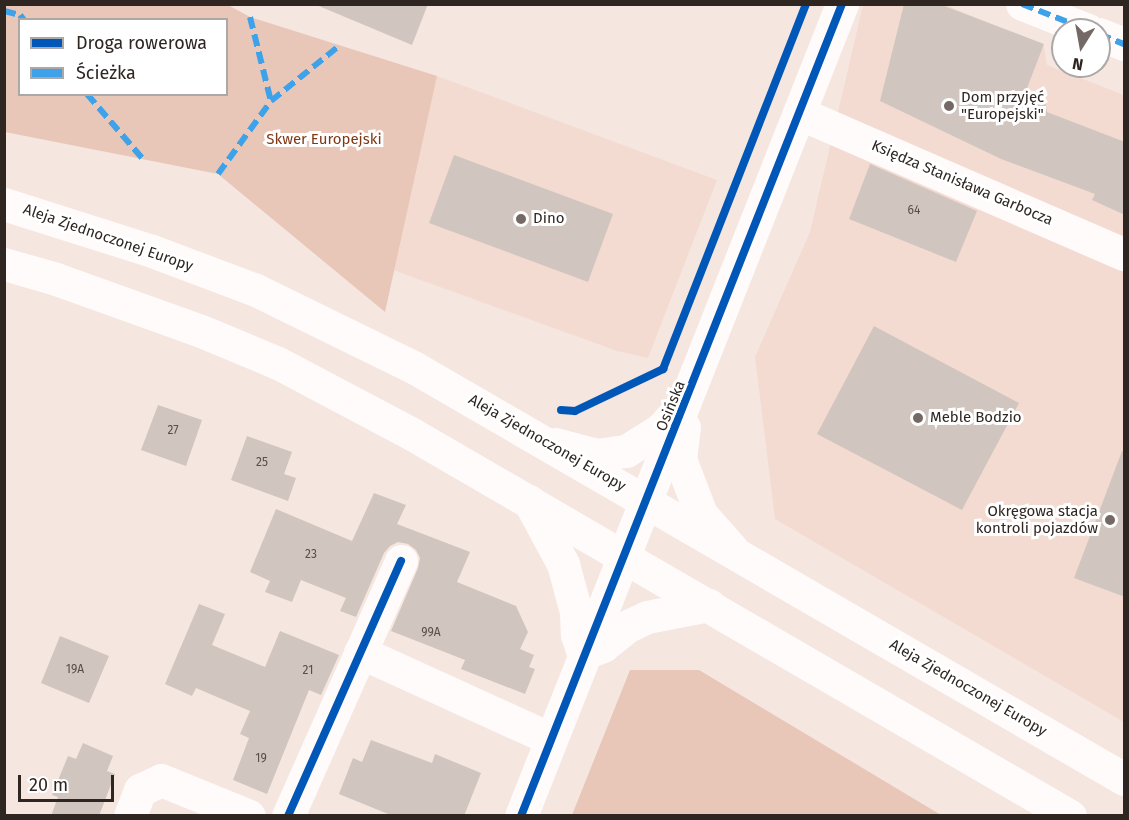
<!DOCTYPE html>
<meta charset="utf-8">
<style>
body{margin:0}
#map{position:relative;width:1129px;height:820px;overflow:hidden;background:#f5e6e0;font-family:"Fira Sans",sans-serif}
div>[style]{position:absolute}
.built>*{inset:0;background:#f4dbd1}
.green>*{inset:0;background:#e8c7b9}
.building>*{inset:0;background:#d1c5c0}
.minor>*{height:33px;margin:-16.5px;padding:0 16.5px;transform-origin:16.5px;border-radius:16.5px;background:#fefbfa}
.major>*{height:33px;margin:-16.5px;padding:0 16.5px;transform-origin:16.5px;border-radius:16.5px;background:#fefbfa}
.quiet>*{height:6px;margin-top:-3px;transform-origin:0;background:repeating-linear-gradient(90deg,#3ea2ea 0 12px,transparent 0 18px)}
.cycleway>*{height:8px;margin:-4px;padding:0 4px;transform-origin:4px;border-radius:4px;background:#0057b8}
.dots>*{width:16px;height:16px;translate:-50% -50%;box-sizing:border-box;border:3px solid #fff;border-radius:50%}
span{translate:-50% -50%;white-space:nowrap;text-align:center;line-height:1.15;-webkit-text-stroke:6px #fff;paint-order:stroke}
.number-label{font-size:12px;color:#584e4a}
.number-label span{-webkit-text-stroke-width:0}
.poi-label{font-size:15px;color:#2f2622}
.left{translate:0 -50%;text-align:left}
.right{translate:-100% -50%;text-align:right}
.park-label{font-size:15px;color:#7f3816}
.street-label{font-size:15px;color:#2f2622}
.frame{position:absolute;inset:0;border:6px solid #2f2622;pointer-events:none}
.legend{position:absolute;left:18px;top:18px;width:210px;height:78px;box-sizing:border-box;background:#fff;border:2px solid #aca8a7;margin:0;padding:8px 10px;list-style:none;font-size:18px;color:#2f2622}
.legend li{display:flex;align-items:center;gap:12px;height:30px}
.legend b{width:30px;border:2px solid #aca8a7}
.north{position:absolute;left:1051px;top:18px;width:60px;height:60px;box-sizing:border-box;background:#fff;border:2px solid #aca8a7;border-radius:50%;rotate:191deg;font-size:16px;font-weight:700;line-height:24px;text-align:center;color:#2f2622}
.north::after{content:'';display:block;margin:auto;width:21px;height:27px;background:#746964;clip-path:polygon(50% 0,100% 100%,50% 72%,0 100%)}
.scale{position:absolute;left:18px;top:775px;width:96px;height:27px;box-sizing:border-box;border:3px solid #2f2622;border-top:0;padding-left:8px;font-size:18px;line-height:21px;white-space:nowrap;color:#2f2622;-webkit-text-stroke:4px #fff;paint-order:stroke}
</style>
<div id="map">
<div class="built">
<div style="clip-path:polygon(863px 5px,946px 5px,1044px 47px,1047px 65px,1124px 95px,1124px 722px,775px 519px,755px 357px,810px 232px)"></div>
<div style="clip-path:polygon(437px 76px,717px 180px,648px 358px,617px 351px,379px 265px)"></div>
</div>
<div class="green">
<div style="clip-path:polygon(evenodd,4px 5px,228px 5px,250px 17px,437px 76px,385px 312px,218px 174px,5px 132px,4px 5px,20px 20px,226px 20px,226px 94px,20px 94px,20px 20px)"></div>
<div style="clip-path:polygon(630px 670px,699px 670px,941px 815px,572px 815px)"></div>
</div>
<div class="building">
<div style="clip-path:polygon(314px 4px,428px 4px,412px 45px)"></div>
<div style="clip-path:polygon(904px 4px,939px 4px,1044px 44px,1024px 96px,1045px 102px,1047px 112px,1125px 142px,1125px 215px,1092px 200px,1095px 194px,1001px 159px,880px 101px)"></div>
<div style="clip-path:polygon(454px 155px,613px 214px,588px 282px,429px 223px)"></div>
<div style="clip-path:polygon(870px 164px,977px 211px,956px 262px,849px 219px)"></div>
<div style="clip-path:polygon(874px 326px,1019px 403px,962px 510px,817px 434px)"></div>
<div style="clip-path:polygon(158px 405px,202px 420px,186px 466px,141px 450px)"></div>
<div style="clip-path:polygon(247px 436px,292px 452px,284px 474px,296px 478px,288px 501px,231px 480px)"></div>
<div style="clip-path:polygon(1122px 451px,1125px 451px,1125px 597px,1074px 578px)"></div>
<div style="clip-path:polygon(374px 493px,406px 505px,397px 524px,470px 552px,457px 582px,516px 606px,528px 632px,520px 649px,534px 655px,529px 667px,535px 669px,525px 694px,461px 669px,465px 660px,391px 631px,418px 568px,420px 558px,416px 550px,408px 544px,398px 542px,390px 546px,384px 553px,356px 617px,340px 611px,346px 598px,301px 580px,292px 602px,265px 592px,270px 581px,250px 572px,276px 509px,352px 541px)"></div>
<div style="clip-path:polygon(199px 604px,225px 614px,212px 645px,265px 667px,280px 631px,339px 655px,321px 695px,309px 690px,267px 794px,233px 780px,249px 738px,240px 734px,250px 711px,196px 688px,192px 696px,165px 684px)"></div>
<div style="clip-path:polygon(60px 636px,109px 656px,89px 703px,41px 683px)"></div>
<div style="clip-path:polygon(371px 740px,432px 763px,435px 754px,481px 773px,464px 816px,393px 816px,339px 794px,353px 758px,362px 762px)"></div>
<div style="clip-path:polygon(83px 743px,113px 756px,107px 771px,115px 774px,99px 816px,51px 816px,58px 797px,52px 795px,68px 756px,76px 759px)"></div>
</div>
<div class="minor">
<div style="left:1022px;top:4px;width:71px;rotate:21.5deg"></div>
<div style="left:1099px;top:34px;width:27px;rotate:22deg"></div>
<div style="left:799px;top:113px;width:354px;rotate:23.5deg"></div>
<div style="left:684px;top:427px;width:32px;rotate:97deg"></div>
<div style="left:680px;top:459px;width:59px;rotate:69.1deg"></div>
<div style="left:701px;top:514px;width:47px;rotate:48.5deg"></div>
<div style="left:555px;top:444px;width:43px;rotate:14.7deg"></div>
<div style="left:597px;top:455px;width:29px;rotate:-8deg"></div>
<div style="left:626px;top:451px;width:40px;rotate:-32deg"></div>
<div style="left:660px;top:430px;width:30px;rotate:-48deg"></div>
<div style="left:529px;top:501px;width:72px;rotate:61.6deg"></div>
<div style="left:563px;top:564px;width:50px;rotate:74.8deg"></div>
<div style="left:576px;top:612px;width:23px;rotate:88deg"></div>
<div style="left:577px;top:635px;width:20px;rotate:72deg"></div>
<div style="left:360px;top:652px;width:210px;rotate:24.5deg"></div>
<div style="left:583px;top:654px;width:22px;rotate:-22deg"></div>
<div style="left:603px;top:646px;width:32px;rotate:-39deg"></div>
<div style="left:628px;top:626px;width:21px;rotate:-25deg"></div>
<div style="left:647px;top:617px;width:63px;rotate:-11deg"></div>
<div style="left:130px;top:816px;width:28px;rotate:-69deg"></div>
<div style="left:140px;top:790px;width:23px;rotate:-25deg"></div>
<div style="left:161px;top:780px;width:95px;rotate:22.2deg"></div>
<div style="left:288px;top:816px;width:279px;rotate:-66.1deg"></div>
<div style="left:521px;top:816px;width:873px;rotate:-68.43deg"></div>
</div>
<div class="major">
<div style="left:4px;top:204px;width:155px;rotate:17.6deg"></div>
<div style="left:152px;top:251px;width:111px;rotate:20.6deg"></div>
<div style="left:256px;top:290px;width:177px;rotate:26.1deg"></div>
<div style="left:415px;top:368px;width:820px;rotate:30.1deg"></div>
<div style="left:4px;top:264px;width:54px;rotate:16.1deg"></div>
<div style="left:56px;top:279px;width:154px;rotate:19.7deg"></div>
<div style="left:201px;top:331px;width:83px;rotate:22.6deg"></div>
<div style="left:278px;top:363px;width:152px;rotate:27.9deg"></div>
<div style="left:412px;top:434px;width:761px;rotate:30.14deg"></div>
</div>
<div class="quiet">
<div style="left:1022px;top:4px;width:71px;rotate:21.5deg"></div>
<div style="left:4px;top:11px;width:16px;rotate:14deg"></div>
<div style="left:20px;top:15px;width:6px;rotate:51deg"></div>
<div style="left:250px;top:17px;width:87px;rotate:76deg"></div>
<div style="left:1099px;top:34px;width:27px;rotate:22deg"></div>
<div style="left:87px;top:94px;width:86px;rotate:49.3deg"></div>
<div style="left:218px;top:174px;width:90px;rotate:-54deg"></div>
<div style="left:271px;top:101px;width:87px;rotate:-39deg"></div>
</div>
<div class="cycleway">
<div style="left:561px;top:410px;width:14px;rotate:4deg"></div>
<div style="left:575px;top:411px;width:98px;rotate:-25.5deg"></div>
<div style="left:663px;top:369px;width:392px;rotate:-68.6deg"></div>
<div style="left:288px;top:816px;width:279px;rotate:-66.1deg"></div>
<div style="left:521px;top:816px;width:873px;rotate:-68.43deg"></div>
</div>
<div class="dots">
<div style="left:949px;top:106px;background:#746964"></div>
<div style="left:521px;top:219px;background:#746964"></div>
<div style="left:918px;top:418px;background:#746964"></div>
<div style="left:1110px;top:520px;background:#746964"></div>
</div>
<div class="number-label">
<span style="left:914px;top:211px">64</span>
<span style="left:173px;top:431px">27</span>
<span style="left:262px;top:463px">25</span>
<span style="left:311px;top:555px">23</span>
<span style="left:431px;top:633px">99A</span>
<span style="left:75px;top:670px">19A</span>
<span style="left:308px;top:671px">21</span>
<span style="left:261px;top:759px">19</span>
</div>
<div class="poi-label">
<span class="left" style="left:961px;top:106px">Dom przyjęć<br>"Europejski"</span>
<span class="left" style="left:533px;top:219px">Dino</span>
<span class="left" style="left:930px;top:418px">Meble Bodzio</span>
<span class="right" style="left:1098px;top:520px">Okręgowa stacja<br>kontroli pojazdów</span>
</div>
<div class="park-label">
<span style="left:324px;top:140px">Skwer Europejski</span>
</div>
<div class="street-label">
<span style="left:962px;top:183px;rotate:23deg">Księdza Stanisława Garbocza</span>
<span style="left:108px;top:238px;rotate:19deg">Aleja Zjednoczonej Europy</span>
<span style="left:671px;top:406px;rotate:-68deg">Osińska</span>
<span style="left:547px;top:443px;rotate:30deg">Aleja Zjednoczonej Europy</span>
<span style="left:968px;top:688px;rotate:30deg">Aleja Zjednoczonej Europy</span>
</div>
<div class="frame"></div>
<ul class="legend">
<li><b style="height:8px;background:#0057b8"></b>Droga rowerowa</li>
<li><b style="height:8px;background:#3ea2ea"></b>Ścieżka</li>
</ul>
<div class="north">N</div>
<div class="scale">20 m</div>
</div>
